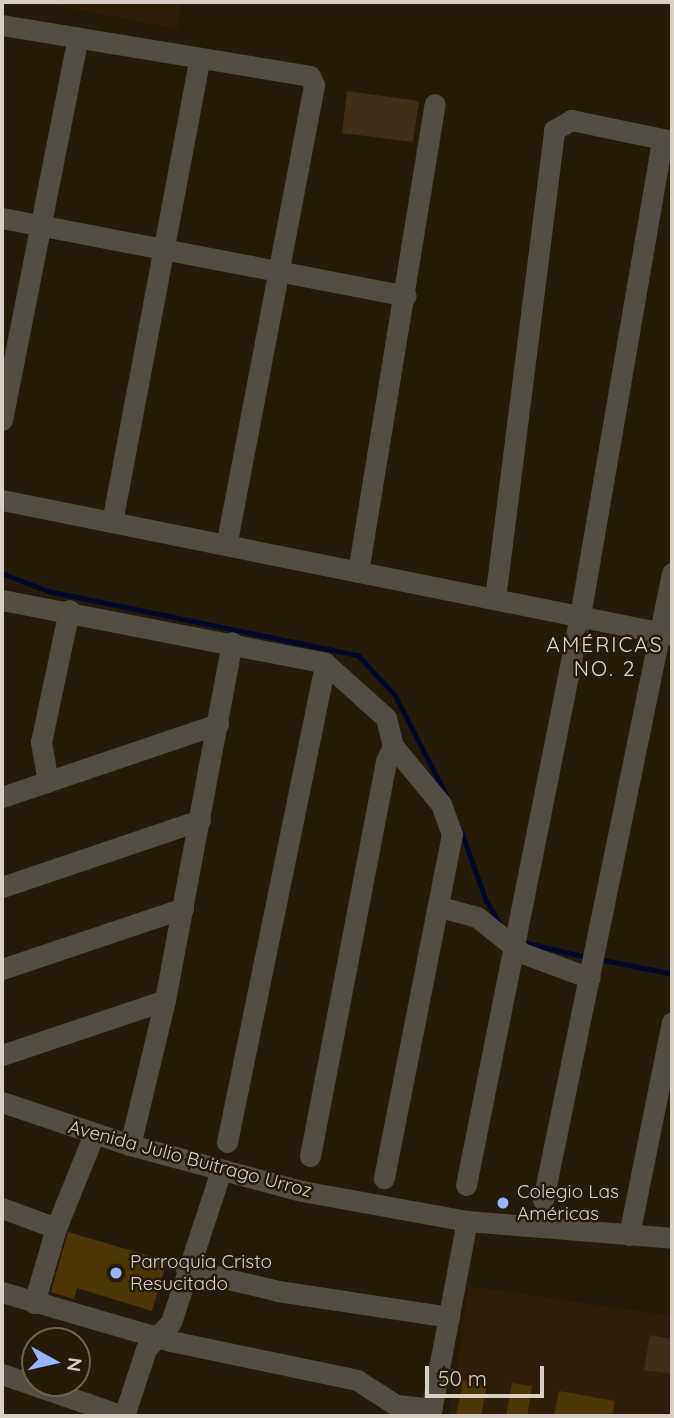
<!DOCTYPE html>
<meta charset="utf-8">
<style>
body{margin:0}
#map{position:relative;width:674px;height:1418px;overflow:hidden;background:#251b0a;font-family:Quicksand,sans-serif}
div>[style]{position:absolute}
.built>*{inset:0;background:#2e2008}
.green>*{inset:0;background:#3e3017}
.stream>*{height:4.5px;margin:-2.25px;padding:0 2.25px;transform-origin:2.25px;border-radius:2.25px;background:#020829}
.building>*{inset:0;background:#4d3506}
.minor>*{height:21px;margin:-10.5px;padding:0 10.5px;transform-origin:10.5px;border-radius:10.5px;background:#524d45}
.dots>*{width:19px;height:19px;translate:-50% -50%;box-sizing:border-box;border:4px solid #251b0a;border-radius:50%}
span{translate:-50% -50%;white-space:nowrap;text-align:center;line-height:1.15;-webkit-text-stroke:5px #251b0a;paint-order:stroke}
.street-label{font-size:19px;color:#d7d0c5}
.poi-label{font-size:19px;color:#d7d0c5}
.left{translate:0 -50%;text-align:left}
.neighbourhood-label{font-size:21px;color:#e5d7c1;letter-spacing:2px}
.frame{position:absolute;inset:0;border:4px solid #d7d0c5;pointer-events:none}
.north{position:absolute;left:21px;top:1327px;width:70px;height:70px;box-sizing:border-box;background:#251b0a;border:2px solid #6c6355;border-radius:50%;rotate:98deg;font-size:19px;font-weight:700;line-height:28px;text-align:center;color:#d7d0c5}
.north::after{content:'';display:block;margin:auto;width:24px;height:32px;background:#97b6fd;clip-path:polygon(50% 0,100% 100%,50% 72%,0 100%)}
.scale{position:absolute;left:425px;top:1366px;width:119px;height:32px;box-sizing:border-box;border:4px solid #d7d0c5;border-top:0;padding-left:9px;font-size:21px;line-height:24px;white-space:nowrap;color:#d7d0c5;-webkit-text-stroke:5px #251b0a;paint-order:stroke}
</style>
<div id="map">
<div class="built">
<div style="clip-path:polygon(40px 2px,182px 2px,177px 29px)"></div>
<div style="clip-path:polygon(469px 1286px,672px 1316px,672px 1416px,449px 1416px)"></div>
</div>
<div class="green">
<div style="clip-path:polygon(347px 91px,419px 101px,413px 142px,342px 133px)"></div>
<div style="clip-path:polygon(650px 1335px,672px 1339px,672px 1374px,644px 1370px)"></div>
</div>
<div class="stream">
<div style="left:2px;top:573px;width:49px;rotate:21.4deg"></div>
<div style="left:48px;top:591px;width:317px;rotate:11.7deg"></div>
<div style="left:358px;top:655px;width:54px;rotate:47.2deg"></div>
<div style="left:395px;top:695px;width:114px;rotate:62.8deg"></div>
<div style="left:461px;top:830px;width:74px;rotate:70.3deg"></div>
<div style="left:486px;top:900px;width:29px;rotate:59deg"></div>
<div style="left:523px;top:942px;width:65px;rotate:13.4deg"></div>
<div style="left:598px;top:959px;width:72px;rotate:11.2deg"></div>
</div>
<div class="building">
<div style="clip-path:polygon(68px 1232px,167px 1261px,152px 1311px,77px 1288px,74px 1299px,51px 1292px)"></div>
<div style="clip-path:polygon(463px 1380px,487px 1385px,481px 1416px,456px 1416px)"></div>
<div style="clip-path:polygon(512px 1383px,532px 1386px,527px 1416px,506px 1416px)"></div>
<div style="clip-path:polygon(559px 1391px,615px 1401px,612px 1416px,554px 1416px)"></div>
</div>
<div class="minor">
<div style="left:2px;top:25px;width:312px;rotate:9.4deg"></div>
<div style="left:310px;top:76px;width:10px;rotate:66deg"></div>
<div style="left:314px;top:85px;width:468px;rotate:100.8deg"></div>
<div style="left:2px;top:218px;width:411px;rotate:10.9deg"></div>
<div style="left:2px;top:420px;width:390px;rotate:-78.8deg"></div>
<div style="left:2px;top:500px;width:683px;rotate:11.39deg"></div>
<div style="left:112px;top:522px;width:472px;rotate:-79.3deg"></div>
<div style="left:358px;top:572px;width:474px;rotate:-80.7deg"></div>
<div style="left:495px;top:599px;width:473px;rotate:-82.8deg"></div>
<div style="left:554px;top:130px;width:20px;rotate:-30deg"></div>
<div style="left:571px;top:120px;width:103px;rotate:11.7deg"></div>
<div style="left:2px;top:600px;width:329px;rotate:11deg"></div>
<div style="left:325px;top:663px;width:82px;rotate:42deg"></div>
<div style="left:386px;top:718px;width:29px;rotate:76deg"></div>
<div style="left:393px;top:746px;width:75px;rotate:50.4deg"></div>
<div style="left:441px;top:804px;width:32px;rotate:70deg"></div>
<div style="left:452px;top:834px;width:351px;rotate:101.2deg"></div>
<div style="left:48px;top:782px;width:41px;rotate:-99.9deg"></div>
<div style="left:41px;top:742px;width:135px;rotate:-78deg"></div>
<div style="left:2px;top:797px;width:228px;rotate:-18.7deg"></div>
<div style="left:2px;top:887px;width:209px;rotate:-18.7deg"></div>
<div style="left:440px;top:907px;width:38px;rotate:15deg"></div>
<div style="left:477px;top:917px;width:58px;rotate:38.7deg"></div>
<div style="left:522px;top:953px;width:72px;rotate:20.2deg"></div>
<div style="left:2px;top:969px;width:191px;rotate:-18.6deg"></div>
<div style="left:2px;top:1055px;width:172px;rotate:-18.6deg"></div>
<div style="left:2px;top:1102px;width:135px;rotate:18.6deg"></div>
<div style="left:130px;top:1145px;width:178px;rotate:15deg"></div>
<div style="left:302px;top:1191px;width:168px;rotate:10.3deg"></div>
<div style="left:467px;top:1221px;width:206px;rotate:4.7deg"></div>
<div style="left:227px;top:1142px;width:489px;rotate:-78.4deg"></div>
<div style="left:130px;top:1145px;width:149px;rotate:-76.4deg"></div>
<div style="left:165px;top:1000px;width:364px;rotate:-79.4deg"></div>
<div style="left:310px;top:1156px;width:402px;rotate:-79.1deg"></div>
<div style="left:386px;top:761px;width:17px;rotate:-65deg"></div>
<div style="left:466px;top:1185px;width:580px;rotate:-78.67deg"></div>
<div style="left:580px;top:616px;width:484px;rotate:-80.2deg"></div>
<div style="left:543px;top:1200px;width:640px;rotate:-78.37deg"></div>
<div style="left:2px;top:1208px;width:58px;rotate:20.3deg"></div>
<div style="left:629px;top:1235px;width:217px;rotate:-78.6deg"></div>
<div style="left:186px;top:1269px;width:95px;rotate:13.4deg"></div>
<div style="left:278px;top:1291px;width:173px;rotate:8.6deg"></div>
<div style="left:2px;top:1292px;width:176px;rotate:16.2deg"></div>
<div style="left:171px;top:1341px;width:190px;rotate:11.8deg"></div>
<div style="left:357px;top:1380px;width:46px;rotate:32.7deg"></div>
<div style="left:396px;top:1405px;width:36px;rotate:6deg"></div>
<div style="left:34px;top:1303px;width:78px;rotate:-73.7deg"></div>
<div style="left:56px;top:1228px;width:101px;rotate:-68deg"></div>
<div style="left:2px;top:1374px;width:128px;rotate:19.1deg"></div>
<div style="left:124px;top:1416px;width:71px;rotate:-71.8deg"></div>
<div style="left:146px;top:1349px;width:37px;rotate:-47deg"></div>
<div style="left:171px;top:1322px;width:159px;rotate:-71.7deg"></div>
<div style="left:430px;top:1416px;width:198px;rotate:-79.3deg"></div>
</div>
<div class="dots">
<div style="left:503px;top:1203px;background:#97b6fd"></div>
<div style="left:116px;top:1273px;background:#97b6fd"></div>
</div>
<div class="street-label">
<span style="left:190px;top:1159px;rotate:15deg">Avenida Julio Buitrago Urroz</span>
</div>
<div class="poi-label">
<span class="left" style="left:517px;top:1203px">Colegio Las<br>Américas</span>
<span class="left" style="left:130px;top:1273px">Parroquia Cristo<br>Resucitado</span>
</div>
<div class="neighbourhood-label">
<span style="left:605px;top:656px">AMÉRICAS<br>NO. 2</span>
</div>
<div class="frame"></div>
<div class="north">N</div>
<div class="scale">50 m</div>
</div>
